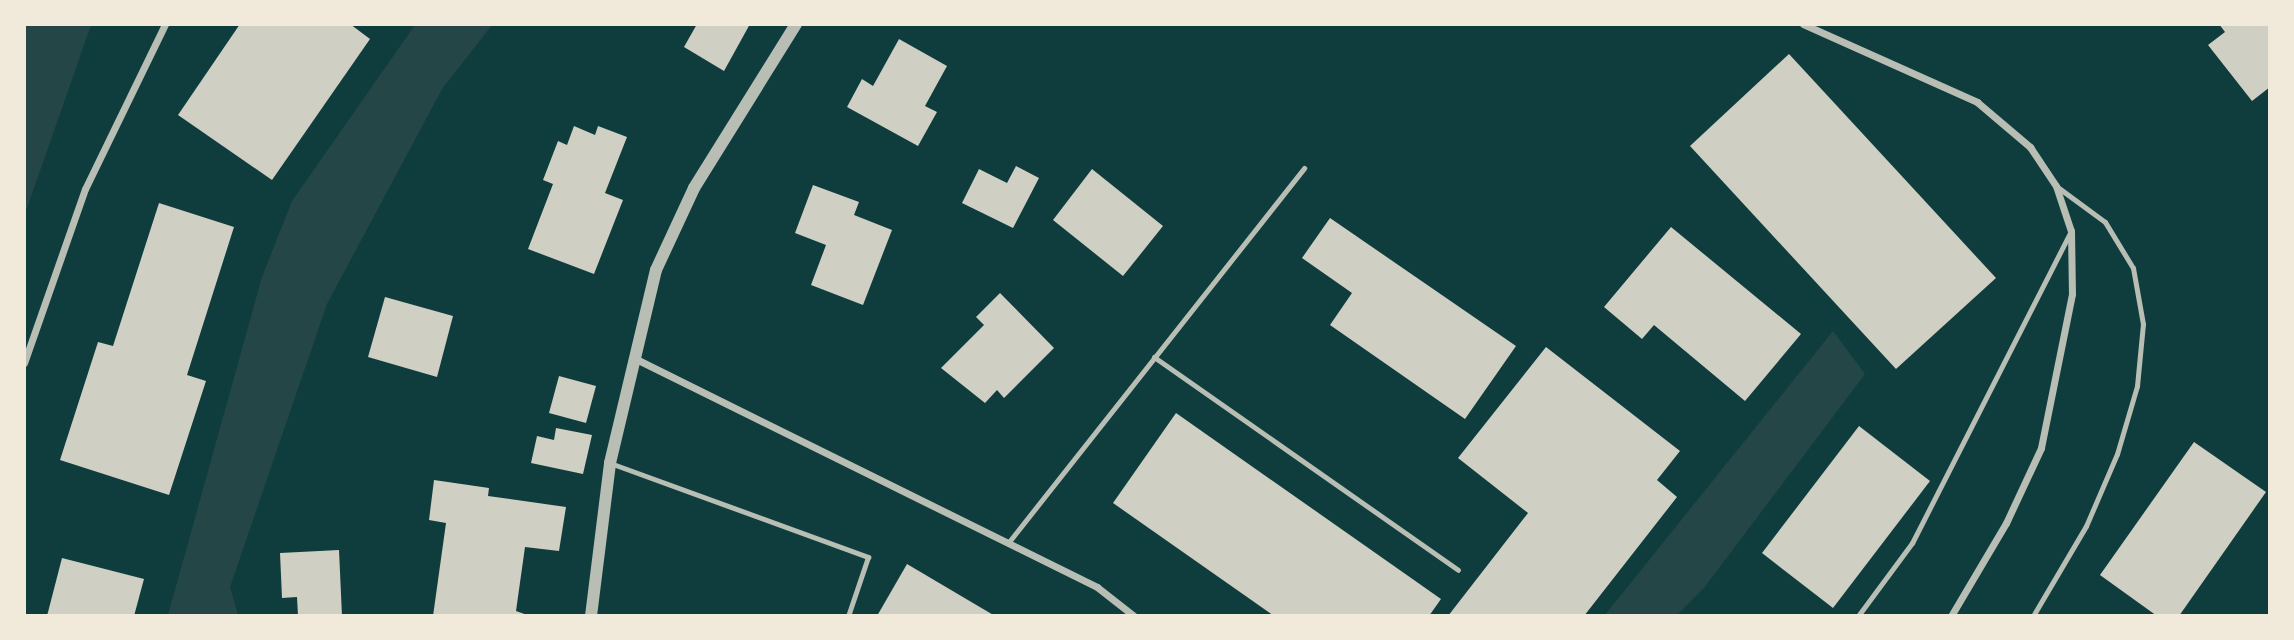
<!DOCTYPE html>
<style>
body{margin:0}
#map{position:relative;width:2294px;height:640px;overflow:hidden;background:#0f3d3e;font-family:"DejaVu Sans",sans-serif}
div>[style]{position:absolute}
.green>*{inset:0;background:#244646}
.building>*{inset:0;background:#cfcfc3}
.service>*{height:5px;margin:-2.5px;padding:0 2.5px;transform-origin:2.5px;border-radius:2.5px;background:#b8beb3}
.minor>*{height:7px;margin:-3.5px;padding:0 3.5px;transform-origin:3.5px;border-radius:3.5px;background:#b8beb3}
.tertiary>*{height:12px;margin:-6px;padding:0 6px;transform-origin:6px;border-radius:6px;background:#b8beb3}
span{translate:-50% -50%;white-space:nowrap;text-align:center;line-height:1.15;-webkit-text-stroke:6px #f1e9da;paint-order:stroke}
.frame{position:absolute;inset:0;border:26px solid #f1e9da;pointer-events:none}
</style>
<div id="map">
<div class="green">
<div style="clip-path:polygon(25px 24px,91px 25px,25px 214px,24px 25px)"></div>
<div style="clip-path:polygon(415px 25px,492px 25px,442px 89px,327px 304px,230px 587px,238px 615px,168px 615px,262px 277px,292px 201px)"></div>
<div style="clip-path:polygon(1833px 331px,1865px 374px,1704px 588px,1677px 615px,1605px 615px)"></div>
</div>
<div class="building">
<div style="clip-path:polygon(240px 24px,350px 24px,370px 39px,272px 180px,178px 115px)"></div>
<div style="clip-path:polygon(697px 24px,750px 24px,724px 71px,684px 47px)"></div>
<div style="clip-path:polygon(2219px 24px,2270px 24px,2270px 87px,2252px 101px,2208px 45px,2225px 32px)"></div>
<div style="clip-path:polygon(899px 39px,947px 66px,925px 106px,937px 112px,918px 146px,847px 107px,862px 79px,873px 86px)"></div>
<div style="clip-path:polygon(1789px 54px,1996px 278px,1896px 369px,1690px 146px)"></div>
<div style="clip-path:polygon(574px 126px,595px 135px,598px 126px,627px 137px,605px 193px,623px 200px,594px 274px,528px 249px,553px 184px,543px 180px,558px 141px,567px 145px)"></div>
<div style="clip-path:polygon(1016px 166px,1039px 178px,1013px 228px,962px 203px,979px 169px,1007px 183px)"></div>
<div style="clip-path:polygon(1092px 169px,1163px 226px,1123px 276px,1053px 220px)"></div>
<div style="clip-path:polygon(813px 185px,859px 202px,854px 215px,892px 230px,863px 305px,811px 285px,826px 245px,795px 233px)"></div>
<div style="clip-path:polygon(159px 203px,234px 227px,187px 375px,206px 381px,169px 495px,60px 460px,98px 342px,113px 346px)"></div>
<div style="clip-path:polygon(1330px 218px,1516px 346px,1465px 419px,1330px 325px,1352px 293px,1302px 258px)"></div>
<div style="clip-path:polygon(1671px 227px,1801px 334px,1745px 401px,1654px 325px,1642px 339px,1604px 307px)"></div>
<div style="clip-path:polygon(1000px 293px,1054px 348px,1004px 398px,997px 390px,985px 403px,941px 368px,984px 325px,976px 317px)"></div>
<div style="clip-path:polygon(385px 297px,453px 316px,437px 377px,368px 357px)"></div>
<div style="clip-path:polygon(1546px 347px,1680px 451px,1657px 480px,1677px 497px,1584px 616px,1448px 616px,1528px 513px,1458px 458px)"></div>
<div style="clip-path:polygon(559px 376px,596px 386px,586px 423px,549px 413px)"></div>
<div style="clip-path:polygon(1176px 413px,1441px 599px,1429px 616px,1274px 616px,1113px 503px)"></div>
<div style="clip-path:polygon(1859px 426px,1930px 481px,1833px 608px,1762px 553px)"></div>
<div style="clip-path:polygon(556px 428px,592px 435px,583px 474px,531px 463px,537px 436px,554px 440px)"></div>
<div style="clip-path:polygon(2194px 442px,2266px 492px,2179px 616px,2157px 616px,2100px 575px)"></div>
<div style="clip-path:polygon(434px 480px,489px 488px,488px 496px,566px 507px,559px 551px,525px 547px,516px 611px,530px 616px,433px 616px,446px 523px,429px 520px)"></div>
<div style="clip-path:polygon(339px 550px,342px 616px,298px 616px,297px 597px,282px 598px,280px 553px)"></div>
<div style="clip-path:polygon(62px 558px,144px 579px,134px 616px,47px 616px)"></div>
<div style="clip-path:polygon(907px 564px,995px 616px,877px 616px)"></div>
</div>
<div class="service">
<div style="left:1154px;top:357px;width:371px;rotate:35deg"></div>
<div style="left:610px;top:463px;width:275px;rotate:20deg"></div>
<div style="left:868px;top:557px;width:62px;rotate:108.7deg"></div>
<div style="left:1008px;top:543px;width:478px;rotate:-51.7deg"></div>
<div style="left:1858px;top:616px;width:91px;rotate:-53.5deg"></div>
<div style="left:1912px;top:543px;width:350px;rotate:-63deg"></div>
<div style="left:2033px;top:616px;width:104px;rotate:-59.5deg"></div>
<div style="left:2086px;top:526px;width:78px;rotate:-66.7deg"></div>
<div style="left:2117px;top:454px;width:71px;rotate:-73.6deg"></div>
<div style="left:2137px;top:386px;width:62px;rotate:-84.5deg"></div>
<div style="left:2143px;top:324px;width:57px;rotate:-100.1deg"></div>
<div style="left:2133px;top:268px;width:54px;rotate:-121.3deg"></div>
<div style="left:2105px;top:222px;width:61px;rotate:-143.7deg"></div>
</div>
<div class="minor">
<div style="left:1803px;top:24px;width:191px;rotate:24.1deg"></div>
<div style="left:1977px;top:102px;width:70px;rotate:40.3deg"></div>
<div style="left:2030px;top:147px;width:47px;rotate:56.3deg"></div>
<div style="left:2056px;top:186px;width:47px;rotate:71.6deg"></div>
<div style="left:2071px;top:231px;width:63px;rotate:89.1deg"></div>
<div style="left:2072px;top:294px;width:157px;rotate:101.4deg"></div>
<div style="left:2041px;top:448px;width:83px;rotate:115deg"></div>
<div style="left:2006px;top:523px;width:108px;rotate:120.6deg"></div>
<div style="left:634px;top:358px;width:517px;rotate:26.32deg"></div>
<div style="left:1097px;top:587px;width:47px;rotate:38.1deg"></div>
<div style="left:24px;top:363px;width:184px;rotate:-70.7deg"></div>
<div style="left:85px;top:189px;width:183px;rotate:-64.1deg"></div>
</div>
<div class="tertiary">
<div style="left:591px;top:616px;width:154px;rotate:-82.9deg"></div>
<div style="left:610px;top:463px;width:198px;rotate:-76.6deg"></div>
<div style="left:656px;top:270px;width:90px;rotate:-65.1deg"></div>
<div style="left:694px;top:188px;width:193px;rotate:-58.1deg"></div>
</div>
<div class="frame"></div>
</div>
